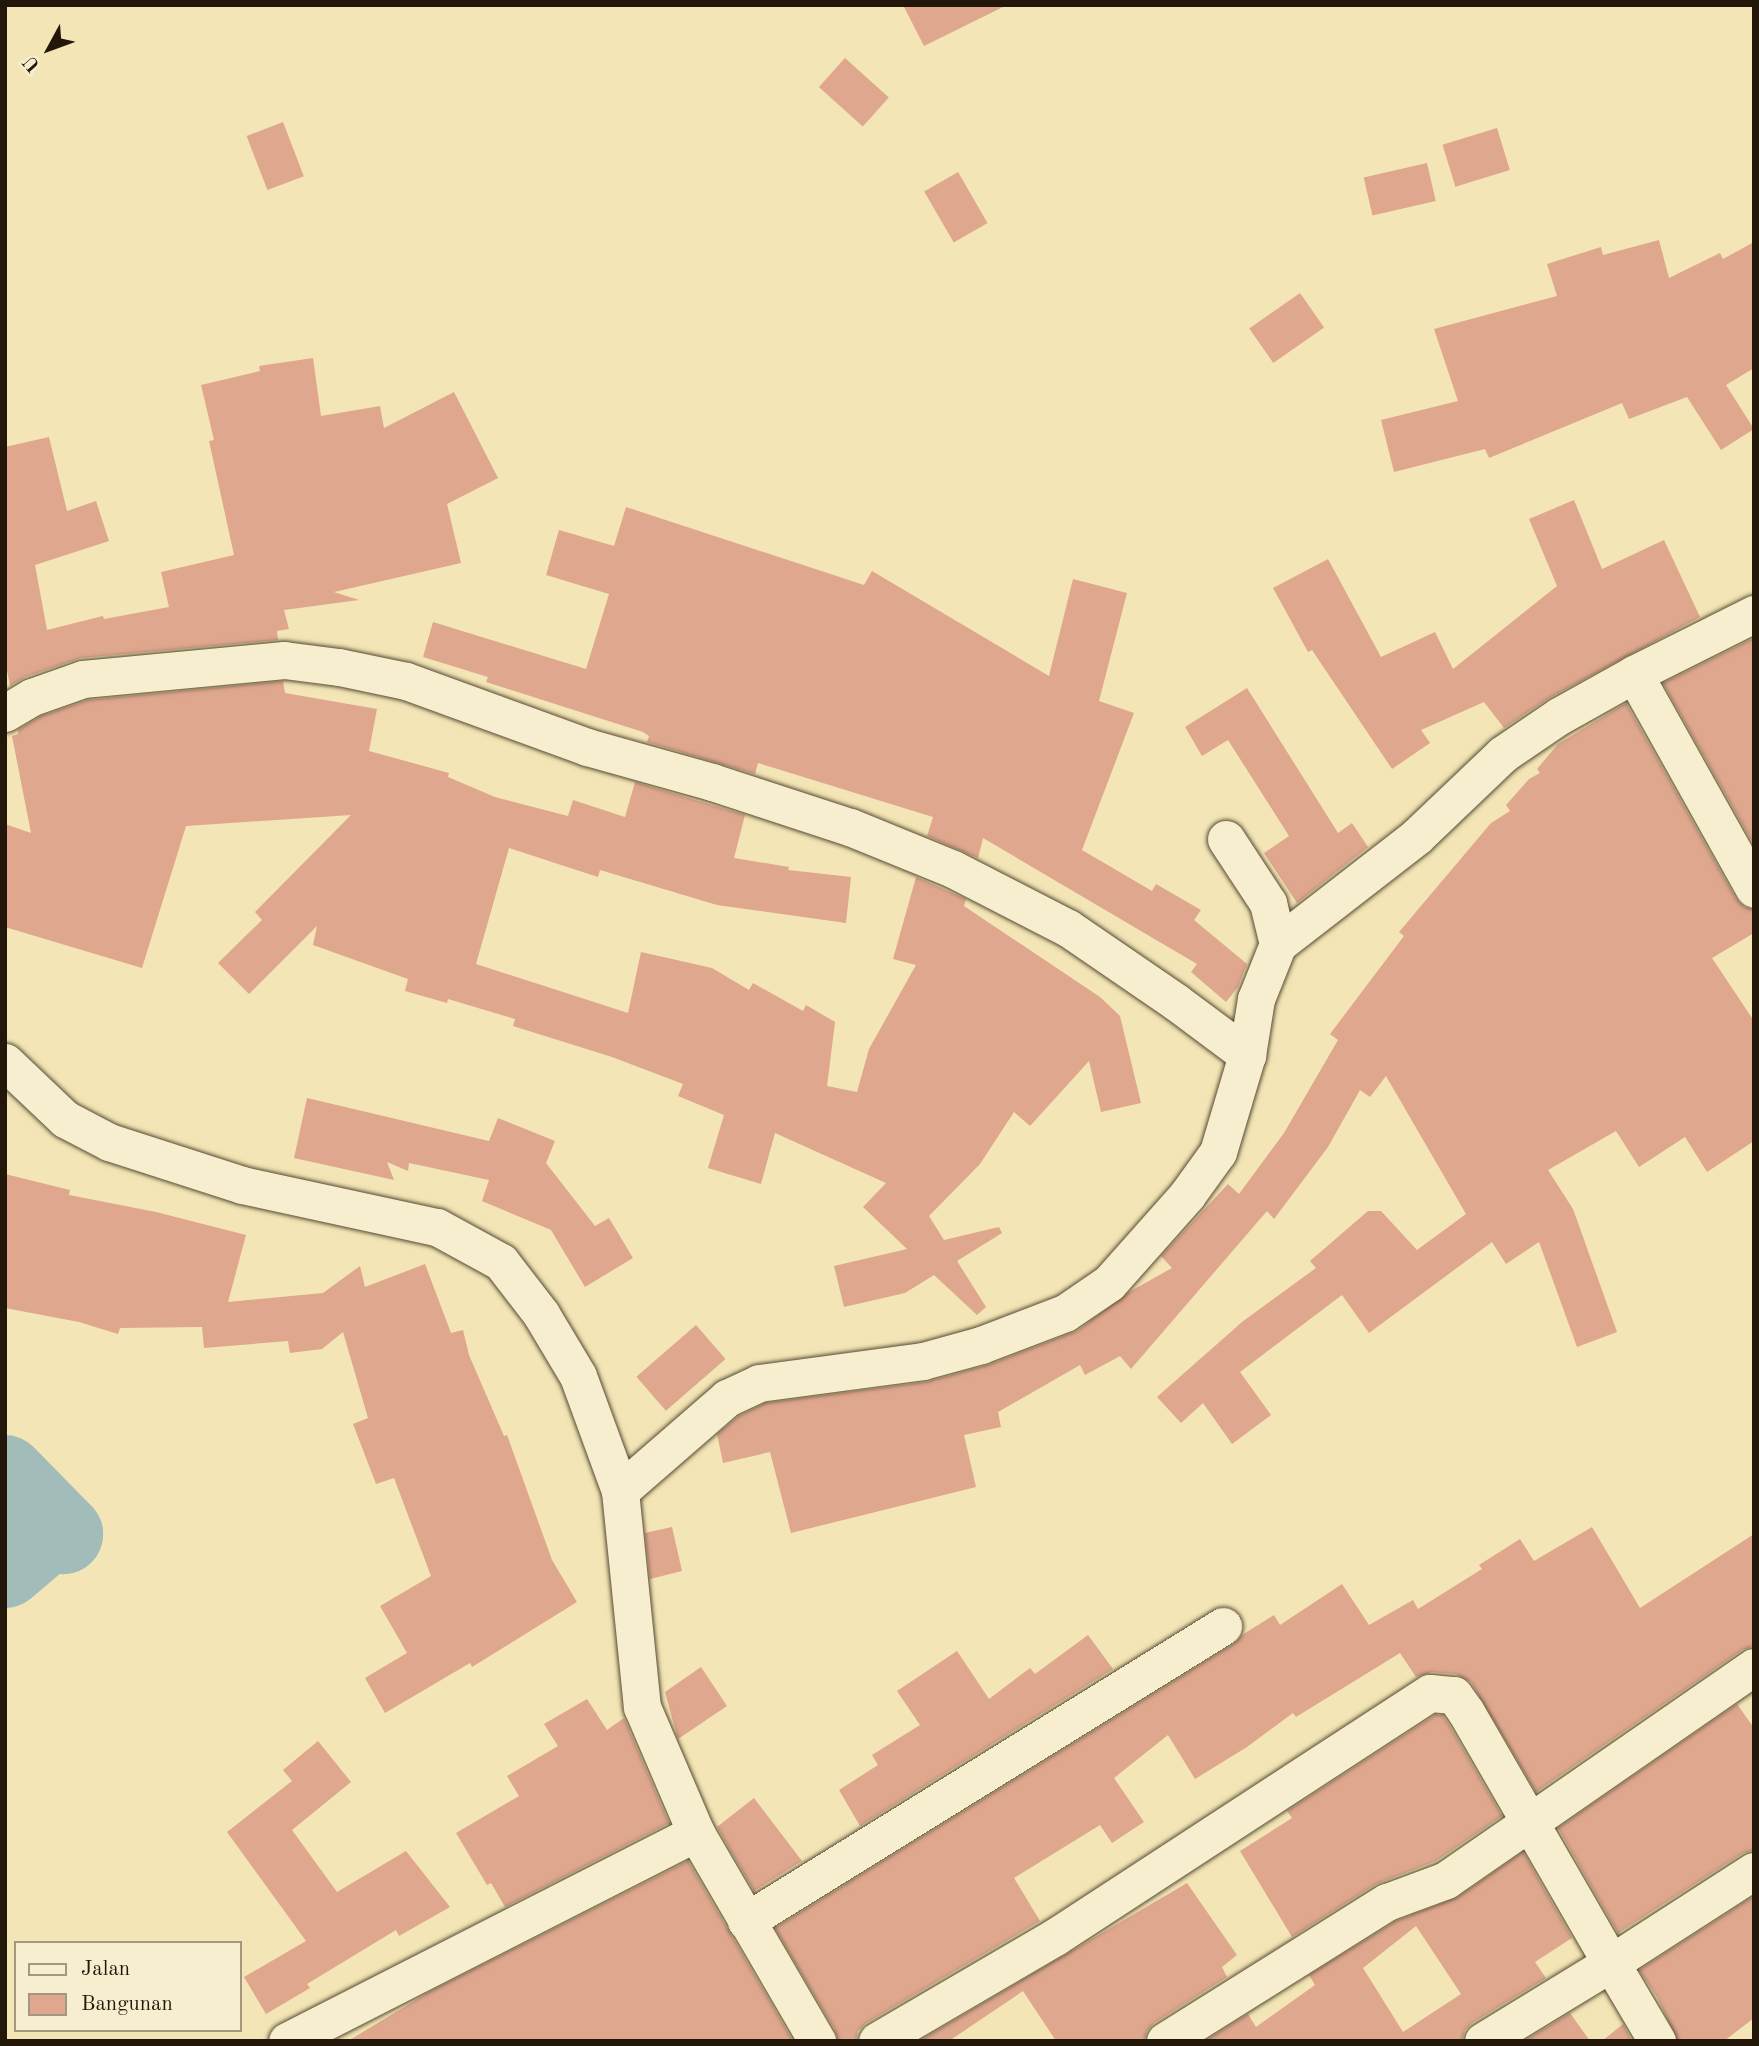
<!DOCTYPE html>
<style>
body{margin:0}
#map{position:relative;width:1759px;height:2046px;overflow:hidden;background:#f3e5b5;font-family:"Old Standard TT",serif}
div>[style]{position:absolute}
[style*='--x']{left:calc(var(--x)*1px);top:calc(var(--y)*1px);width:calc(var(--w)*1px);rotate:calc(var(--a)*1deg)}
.river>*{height:80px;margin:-40px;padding:0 40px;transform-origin:40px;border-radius:40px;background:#a1bcb9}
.building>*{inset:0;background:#dfa78d;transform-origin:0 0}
.roads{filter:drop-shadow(0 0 2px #564a33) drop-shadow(0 0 2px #564a33)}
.street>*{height:37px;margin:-18.5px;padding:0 18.5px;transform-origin:18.5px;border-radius:18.5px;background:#f7eecf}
span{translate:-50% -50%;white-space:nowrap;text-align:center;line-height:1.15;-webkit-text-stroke:7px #f7eecf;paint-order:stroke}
.frame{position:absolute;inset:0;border:7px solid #221708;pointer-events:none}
.legend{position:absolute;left:14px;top:1941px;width:228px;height:91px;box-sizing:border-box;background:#f7eecf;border:2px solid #a2987f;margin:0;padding:9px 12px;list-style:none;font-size:21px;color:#221708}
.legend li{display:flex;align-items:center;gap:14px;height:35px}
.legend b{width:35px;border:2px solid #a2987f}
.north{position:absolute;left:14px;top:14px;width:70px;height:70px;-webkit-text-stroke:5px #f7eecf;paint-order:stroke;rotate:229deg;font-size:19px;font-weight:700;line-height:28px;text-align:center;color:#221708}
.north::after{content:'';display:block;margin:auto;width:24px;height:32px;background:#221708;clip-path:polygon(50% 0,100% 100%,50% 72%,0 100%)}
</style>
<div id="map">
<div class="river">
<div style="--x:5;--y:1475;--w:83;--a:45.5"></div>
<div style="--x:63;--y:1534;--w:17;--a:-177"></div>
<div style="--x:46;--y:1533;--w:54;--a:139.5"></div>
</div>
<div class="building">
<div style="clip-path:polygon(903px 5px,1007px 5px,924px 46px)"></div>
<div style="left:845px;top:58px;width:59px;height:39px;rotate:42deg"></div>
<div style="left:283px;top:122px;width:58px;height:39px;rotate:69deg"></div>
<div style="left:1497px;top:128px;width:44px;height:57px;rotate:73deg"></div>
<div style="left:1427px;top:163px;width:39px;height:65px;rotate:77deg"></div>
<div style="left:958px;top:172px;width:59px;height:39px;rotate:60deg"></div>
<div style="clip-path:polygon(1659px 240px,1669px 278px,1720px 253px,1723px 259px,1754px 242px,1754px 368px,1726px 385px,1754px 429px,1721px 450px,1687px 397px,1629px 419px,1622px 403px,1489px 458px,1485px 449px,1394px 472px,1381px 420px,1458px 401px,1434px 329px,1557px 296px,1547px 264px,1601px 247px,1603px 255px)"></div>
<div style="left:1300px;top:293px;width:42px;height:62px;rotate:55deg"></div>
<div style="clip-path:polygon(313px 358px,321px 416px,380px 406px,384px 428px,454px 392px,498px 478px,447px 504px,461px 563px,334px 592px,359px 600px,284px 610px,289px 629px,277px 631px,278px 640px,81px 658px,25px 677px,10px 686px,5px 660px,5px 447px,49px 437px,67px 511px,96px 501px,109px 541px,35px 565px,47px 630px,103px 616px,104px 619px,169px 607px,161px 572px,234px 555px,209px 441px,214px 440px,201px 385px,260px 371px,259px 366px)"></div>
<div style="clip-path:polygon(1574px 500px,1602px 569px,1664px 540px,1700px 617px,1549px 698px,1504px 728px,1484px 702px,1421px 730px,1430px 743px,1392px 769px,1312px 650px,1308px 652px,1273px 588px,1328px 559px,1381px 657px,1435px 632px,1453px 669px,1557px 586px,1529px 519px)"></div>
<div style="clip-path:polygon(626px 507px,864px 585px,872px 571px,1049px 676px,1073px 579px,1127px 593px,1099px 701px,1134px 713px,1082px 850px,1152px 891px,1156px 884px,1201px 910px,1194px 920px,1247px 964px,1238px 987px,1226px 1002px,1191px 972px,1197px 964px,983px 838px,978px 858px,927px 836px,933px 817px,758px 763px,755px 774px,647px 742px,649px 736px,643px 732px,486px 682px,488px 677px,423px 657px,433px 622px,586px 669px,609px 594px,546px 575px,559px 530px,614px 546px)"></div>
<div style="clip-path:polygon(1754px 638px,1754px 845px,1663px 683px)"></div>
<div style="clip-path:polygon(283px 681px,285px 693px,377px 709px,369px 751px,449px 773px,448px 777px,495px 797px,568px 816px,573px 800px,625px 817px,635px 782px,745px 815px,734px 858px,789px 867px,788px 870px,851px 877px,846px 923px,717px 905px,600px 870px,598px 877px,509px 848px,476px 964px,628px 1013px,641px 952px,712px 968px,749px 990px,753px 983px,803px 1011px,806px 1005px,835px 1022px,827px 1086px,857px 1092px,869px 1049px,916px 965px,893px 959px,916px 877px,966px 899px,964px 906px,1100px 997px,1120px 1016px,1141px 1103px,1101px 1112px,1089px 1061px,1030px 1126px,1014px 1112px,980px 1164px,929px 1216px,944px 1240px,999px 1227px,1002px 1233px,957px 1261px,986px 1307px,977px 1315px,934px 1275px,905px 1293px,844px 1307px,834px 1266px,907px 1249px,863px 1207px,886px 1183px,775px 1133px,761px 1184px,708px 1168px,724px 1115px,678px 1096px,683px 1084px,612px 1057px,513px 1026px,515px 1019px,448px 999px,447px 1003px,405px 991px,408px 979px,313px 945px,317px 926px,249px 994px,218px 963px,262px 920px,255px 912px,351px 815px,186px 826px,142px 968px,5px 927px,5px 824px,31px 833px,12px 736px,18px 734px,18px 730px,41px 716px,88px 700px)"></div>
<div style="clip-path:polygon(1247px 688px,1338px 833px,1352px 823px,1368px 847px,1297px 903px,1264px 853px,1289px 836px,1228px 740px,1202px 756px,1185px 727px)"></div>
<div style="clip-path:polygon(1626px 703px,1736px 899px,1744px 907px,1754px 910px,1754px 933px,1712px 958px,1754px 1021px,1754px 1141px,1707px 1172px,1685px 1137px,1639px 1167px,1616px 1131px,1548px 1170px,1573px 1209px,1617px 1332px,1577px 1347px,1539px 1242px,1506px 1264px,1492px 1242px,1369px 1333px,1342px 1295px,1240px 1372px,1271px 1415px,1232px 1444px,1203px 1403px,1181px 1423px,1157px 1397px,1242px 1322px,1316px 1268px,1310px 1261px,1368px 1211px,1381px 1211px,1417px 1250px,1466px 1214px,1386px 1076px,1370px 1097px,1360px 1090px,1328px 1147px,1274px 1219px,1267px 1211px,1131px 1369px,1120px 1356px,1085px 1375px,1080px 1365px,998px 1412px,1001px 1427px,964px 1435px,976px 1487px,791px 1533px,770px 1452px,723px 1463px,717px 1434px,739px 1416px,765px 1403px,926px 1382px,988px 1365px,1077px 1331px,1129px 1292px,1172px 1268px,1161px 1256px,1228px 1184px,1239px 1194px,1284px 1133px,1338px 1040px,1330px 1034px,1404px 936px,1399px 932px,1491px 823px,1510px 811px,1506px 805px,1529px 779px,1540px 773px,1537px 769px,1558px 744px,1530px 761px)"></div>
<div style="clip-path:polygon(307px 1098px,489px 1141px,498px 1118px,555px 1141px,546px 1163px,595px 1226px,609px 1218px,633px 1258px,585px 1287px,551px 1230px,482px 1201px,489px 1180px,409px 1163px,408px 1171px,387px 1162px,394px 1180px,294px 1158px)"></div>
<div style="clip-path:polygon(5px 1174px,70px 1190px,69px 1195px,156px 1212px,246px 1235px,228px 1302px,323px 1293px,360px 1266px,365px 1287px,425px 1264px,451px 1333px,463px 1330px,469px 1355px,504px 1436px,507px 1435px,552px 1560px,577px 1602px,472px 1667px,470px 1663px,385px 1713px,365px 1678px,407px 1653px,380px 1606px,431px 1576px,394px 1478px,376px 1484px,353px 1424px,368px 1418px,343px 1332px,322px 1349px,290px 1353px,288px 1341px,204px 1348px,202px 1327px,120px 1328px,118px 1334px,79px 1322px,5px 1308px)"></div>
<div style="left:696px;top:1325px;width:45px;height:79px;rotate:49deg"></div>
<div style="clip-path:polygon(672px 1527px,682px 1571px,650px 1579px,645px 1533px)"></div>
<div style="clip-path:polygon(1592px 1527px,1640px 1608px,1754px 1534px,1754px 1646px,1742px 1650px,1536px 1792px,1471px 1682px,1456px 1674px,1432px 1672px,1416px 1677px,1400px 1653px,1296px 1717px,1293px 1713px,1247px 1747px,1195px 1779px,1168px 1735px,1114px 1778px,1144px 1822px,1112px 1843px,1100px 1825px,1014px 1878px,1040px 1921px,866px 2023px,858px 2031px,856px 2041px,838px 2041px,835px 2030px,775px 1928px,1234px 1644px,1242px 1635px,1274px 1615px,1280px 1625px,1342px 1584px,1369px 1625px,1413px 1600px,1418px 1609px,1482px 1569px,1479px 1565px,1520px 1539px,1534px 1561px)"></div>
<div style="clip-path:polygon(1088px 1635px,1113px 1669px,860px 1826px,839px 1790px,878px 1765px,872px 1755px,920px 1725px,897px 1691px,957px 1651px,989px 1699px,1030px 1668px,1035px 1674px)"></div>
<div style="clip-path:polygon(701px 1667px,727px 1706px,678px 1739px,665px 1692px)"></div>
<div style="clip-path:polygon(587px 1699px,607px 1730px,624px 1718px,669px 1823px,505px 1907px,491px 1883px,487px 1885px,456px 1833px,519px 1796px,507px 1776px,558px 1746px,544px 1724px)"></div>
<div style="clip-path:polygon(1737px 1704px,1754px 1728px,1754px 1850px,1743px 1853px,1618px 1933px,1558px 1828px)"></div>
<div style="clip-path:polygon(1435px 1715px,1442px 1715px,1448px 1723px,1502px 1816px,1436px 1861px,1376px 1884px,1292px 1937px,1240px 1851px,1292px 1818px,1287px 1811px)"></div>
<div style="clip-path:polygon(318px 1741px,351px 1782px,292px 1830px,337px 1892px,406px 1851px,450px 1907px,399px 1936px,396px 1930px,307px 1984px,310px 1988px,266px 2014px,244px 1977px,306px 1941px,227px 1832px,292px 1781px,283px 1770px)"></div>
<div style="clip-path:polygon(754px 1798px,802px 1861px,754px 1891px,717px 1827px)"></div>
<div style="clip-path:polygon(evenodd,1523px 1852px,1572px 1938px,1535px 1962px,1546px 1978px,1472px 2023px,1465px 2030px,1462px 2041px,1205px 2041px,1248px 2014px,1256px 2027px,1315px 1985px,1309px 1975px,1396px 1921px,1458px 1897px,1523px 1852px,1416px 1926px,1461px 1994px,1403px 2032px,1363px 1968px,1416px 1926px)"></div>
<div style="clip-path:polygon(688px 1861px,793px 2041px,348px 2041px,429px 1992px)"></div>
<div style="clip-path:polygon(1187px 1883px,1237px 1955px,1222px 1967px,1227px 1977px,1154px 2023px,1147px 2031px,1144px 2041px,1056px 2041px,1023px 1991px,949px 2041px,919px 2041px)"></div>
<div style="clip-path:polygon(1754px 1896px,1754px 2018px,1724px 2041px,1678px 2041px,1657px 1997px,1639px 1970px)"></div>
<div style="clip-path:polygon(1570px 2013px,1590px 2041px,1524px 2041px)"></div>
<div style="clip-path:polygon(1623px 2024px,1632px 2041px,1602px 2041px)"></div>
</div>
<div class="roads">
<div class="street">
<div style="--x:1634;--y:674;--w:246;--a:60.8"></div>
<div style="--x:5;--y:713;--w:31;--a:-31"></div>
<div style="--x:32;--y:697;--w:54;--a:-19.4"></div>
<div style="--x:83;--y:679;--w:202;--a:-5.4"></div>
<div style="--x:284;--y:660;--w:55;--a:7.3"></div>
<div style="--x:339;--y:667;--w:68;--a:11.8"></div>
<div style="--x:406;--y:681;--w:193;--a:20"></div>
<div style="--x:587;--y:747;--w:130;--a:15.6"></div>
<div style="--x:712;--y:782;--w:145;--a:18.1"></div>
<div style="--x:850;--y:827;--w:111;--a:22.2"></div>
<div style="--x:953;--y:869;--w:129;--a:27.2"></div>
<div style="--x:1068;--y:928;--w:131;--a:34.4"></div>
<div style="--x:1176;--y:1002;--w:89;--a:36.7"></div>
<div style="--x:1226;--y:839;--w:77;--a:56.7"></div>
<div style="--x:1268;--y:903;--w:42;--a:76.3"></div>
<div style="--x:5;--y:1062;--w:83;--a:43.5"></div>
<div style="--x:65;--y:1119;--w:50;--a:27.6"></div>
<div style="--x:109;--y:1142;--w:140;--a:17.9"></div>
<div style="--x:242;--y:1185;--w:199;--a:12.2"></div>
<div style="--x:437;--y:1227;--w:73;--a:28.7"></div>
<div style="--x:501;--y:1262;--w:66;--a:52.4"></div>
<div style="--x:541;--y:1314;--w:72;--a:59.2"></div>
<div style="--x:578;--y:1376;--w:122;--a:69.9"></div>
<div style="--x:620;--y:1491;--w:217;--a:84.2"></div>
<div style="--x:642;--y:1707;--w:137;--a:66.8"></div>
<div style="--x:696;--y:1833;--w:241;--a:59.8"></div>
<div style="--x:620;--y:1491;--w:142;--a:-41"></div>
<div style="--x:727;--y:1398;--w:35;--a:-25"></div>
<div style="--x:759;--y:1383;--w:165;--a:-7.6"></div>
<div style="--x:923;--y:1361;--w:60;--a:-15.4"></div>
<div style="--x:981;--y:1345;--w:90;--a:-20.9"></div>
<div style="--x:1065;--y:1313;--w:53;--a:-34.3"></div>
<div style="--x:1109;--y:1283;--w:118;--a:-48.4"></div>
<div style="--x:1187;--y:1195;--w:53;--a:-54.2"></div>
<div style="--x:1218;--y:1152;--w:101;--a:-73.4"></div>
<div style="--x:1247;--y:1055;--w:57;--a:-80.9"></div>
<div style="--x:1256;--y:999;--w:59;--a:-68.2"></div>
<div style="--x:1278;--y:944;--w:176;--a:-37.8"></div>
<div style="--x:1417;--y:836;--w:119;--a:-43.6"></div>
<div style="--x:1503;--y:754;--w:68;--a:-34.2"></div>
<div style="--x:1559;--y:716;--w:86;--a:-29.2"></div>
<div style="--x:1634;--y:674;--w:134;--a:-26.6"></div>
<div style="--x:746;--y:1921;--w:561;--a:-31.73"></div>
<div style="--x:287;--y:2041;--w:459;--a:-27"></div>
<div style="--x:877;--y:2041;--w:206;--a:-30.3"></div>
<div style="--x:1055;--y:1937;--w:447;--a:-33.1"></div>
<div style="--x:1430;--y:1693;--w:24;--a:5"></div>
<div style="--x:1454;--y:1695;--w:21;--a:55"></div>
<div style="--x:1466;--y:1712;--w:290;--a:60"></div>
<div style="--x:1611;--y:1963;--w:170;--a:-32.8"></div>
<div style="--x:1165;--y:2041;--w:262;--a:-32.1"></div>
<div style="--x:1387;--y:1902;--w:63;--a:-20.4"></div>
<div style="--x:1446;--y:1880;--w:374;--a:-34.7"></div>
<div style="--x:1483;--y:2041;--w:150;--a:-31.4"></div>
<div style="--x:1611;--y:1963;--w:91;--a:59.5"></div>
</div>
</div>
<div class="frame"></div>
<ul class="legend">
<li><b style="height:9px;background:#f7eecf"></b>Jalan</li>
<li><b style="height:19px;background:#dfa78d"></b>Bangunan</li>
</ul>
<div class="north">U</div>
</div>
